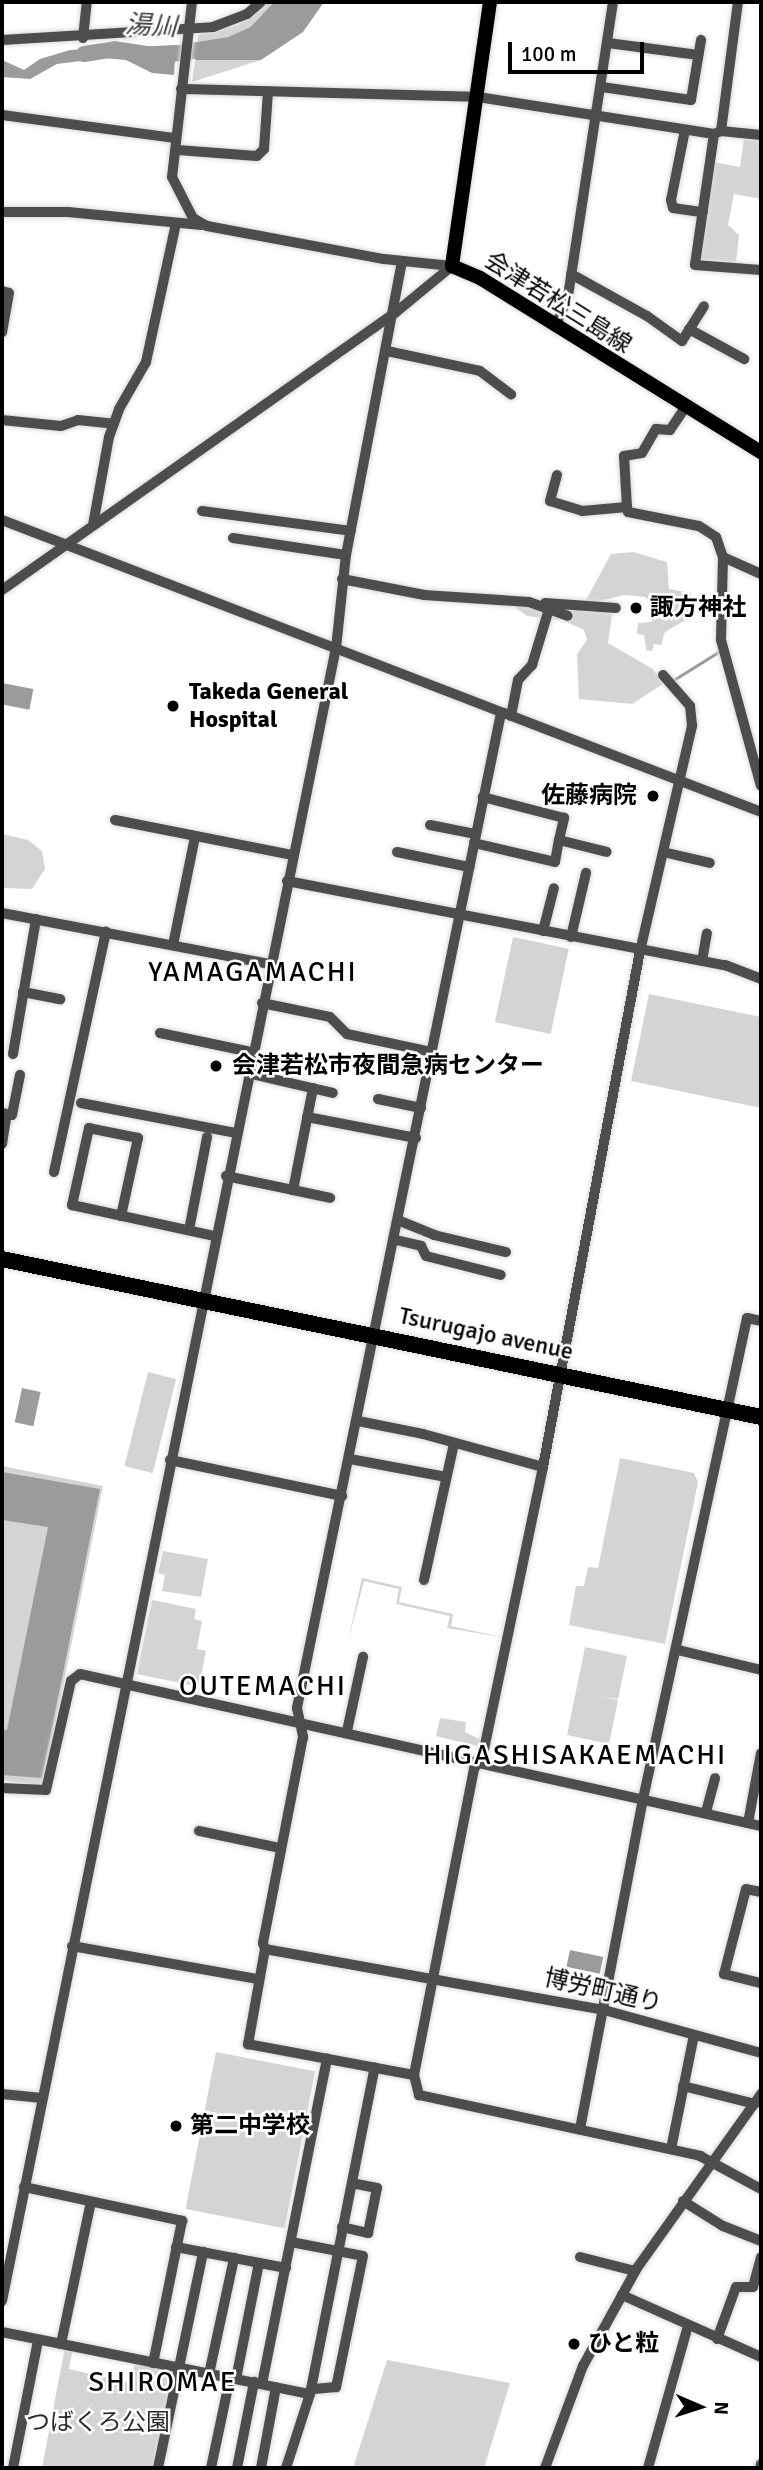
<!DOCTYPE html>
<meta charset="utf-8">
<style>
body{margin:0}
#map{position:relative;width:763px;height:2470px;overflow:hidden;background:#fff;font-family:Signika,"Noto Sans JP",sans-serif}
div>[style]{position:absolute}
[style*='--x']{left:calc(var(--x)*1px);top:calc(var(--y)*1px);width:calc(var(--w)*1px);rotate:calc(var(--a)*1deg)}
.green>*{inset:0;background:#d4d4d4;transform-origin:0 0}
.water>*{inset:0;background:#9b9b9b;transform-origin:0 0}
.stream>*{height:2.5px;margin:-1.25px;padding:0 1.25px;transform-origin:1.25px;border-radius:1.25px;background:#9b9b9b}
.river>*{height:16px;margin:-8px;padding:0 8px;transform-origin:8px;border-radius:8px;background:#9b9b9b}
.roads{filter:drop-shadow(0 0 2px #dbdbdb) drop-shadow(0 0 2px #dbdbdb)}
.minor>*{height:10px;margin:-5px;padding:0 5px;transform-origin:5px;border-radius:5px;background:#4d4d4d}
.major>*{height:14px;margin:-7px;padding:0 7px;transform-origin:7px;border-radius:7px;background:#000}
.highway>*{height:16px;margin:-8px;padding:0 8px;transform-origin:8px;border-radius:8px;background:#000}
.dots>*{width:19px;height:19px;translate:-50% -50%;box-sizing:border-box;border:4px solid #fff;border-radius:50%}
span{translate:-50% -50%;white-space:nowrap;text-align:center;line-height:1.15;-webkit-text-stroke:5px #fff;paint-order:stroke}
.street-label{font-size:24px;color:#000}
.poi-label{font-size:24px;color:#000;font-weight:700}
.left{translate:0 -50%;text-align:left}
.right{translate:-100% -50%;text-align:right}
.park-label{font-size:24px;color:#2b2b2b}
.water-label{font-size:26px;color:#3c3c3c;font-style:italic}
.quarter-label{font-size:28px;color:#000;letter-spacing:2px}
.frame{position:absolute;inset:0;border:4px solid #000;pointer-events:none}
.north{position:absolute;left:665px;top:2372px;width:70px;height:70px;-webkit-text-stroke:5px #fff;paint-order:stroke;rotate:93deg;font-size:19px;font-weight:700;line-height:28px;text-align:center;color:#000}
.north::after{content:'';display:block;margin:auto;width:24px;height:32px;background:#000;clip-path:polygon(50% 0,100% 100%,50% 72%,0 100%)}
.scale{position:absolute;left:508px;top:42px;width:136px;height:32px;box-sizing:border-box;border:4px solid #000;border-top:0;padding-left:9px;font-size:21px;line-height:24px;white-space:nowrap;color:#000;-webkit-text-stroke:5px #fff;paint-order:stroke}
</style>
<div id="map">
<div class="green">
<div style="clip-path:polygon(268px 2px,292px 2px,260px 34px,243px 43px,196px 49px,198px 35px,238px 25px)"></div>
<div style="clip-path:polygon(249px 57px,261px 60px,192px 82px,195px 60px)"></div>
<div style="clip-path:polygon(744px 139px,761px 141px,761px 199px,734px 194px,728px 225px,739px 235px,736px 262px,699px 259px,714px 162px,740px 167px)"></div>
<div style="clip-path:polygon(633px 552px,667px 562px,669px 589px,691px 593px,689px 618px,665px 632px,661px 645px,654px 644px,652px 651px,646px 650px,644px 635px,637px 634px,638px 623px,652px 622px,654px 614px,653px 603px,645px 597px,625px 595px,595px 602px,542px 600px,586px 600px,611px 554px)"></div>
<div style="clip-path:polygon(518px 605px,605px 612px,612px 615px,608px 643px,653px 669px,663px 684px,632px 704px,579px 699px,577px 654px,587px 640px,584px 630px,562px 620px,527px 616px,516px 608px)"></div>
<div style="clip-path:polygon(2px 834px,28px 840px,42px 851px,45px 869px,32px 889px,2px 888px)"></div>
<div style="left:513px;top:937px;width:57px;height:87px;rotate:12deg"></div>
<div style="clip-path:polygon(649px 994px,761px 1017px,761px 1108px,631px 1081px)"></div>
<div style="left:148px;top:1372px;width:29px;height:97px;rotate:14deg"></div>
<div style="clip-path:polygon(620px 1458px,694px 1473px,698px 1482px,665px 1644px,569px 1625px,576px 1586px,584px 1586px,588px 1567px,598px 1568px)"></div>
<div style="clip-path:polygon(2px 1466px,103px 1486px,43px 1786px,2px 1780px)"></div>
<div style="clip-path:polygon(163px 1551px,208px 1559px,201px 1597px,162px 1591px,165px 1575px,158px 1573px)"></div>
<div style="clip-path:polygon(362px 1578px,402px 1587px,399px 1602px,453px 1614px,451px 1626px,506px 1638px,447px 1628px,450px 1616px,396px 1604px,399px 1589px,364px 1581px,348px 1641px)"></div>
<div style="clip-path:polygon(152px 1600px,196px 1609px,194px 1619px,202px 1621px,197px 1649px,206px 1651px,199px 1687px,137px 1674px)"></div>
<div style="clip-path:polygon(585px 1647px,627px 1656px,618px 1699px,602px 1697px,618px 1700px,609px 1744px,567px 1735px)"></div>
<div style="clip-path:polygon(440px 1718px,466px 1722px,465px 1732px,483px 1741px,482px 1747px,436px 1736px)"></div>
<div style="left:216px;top:2052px;width:101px;height:160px;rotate:11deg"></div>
<div style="clip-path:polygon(65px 2347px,73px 2348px,69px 2369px,121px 2381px,129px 2382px,136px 2361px,174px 2370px,158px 2468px,42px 2468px)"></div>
<div style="clip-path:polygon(387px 2360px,510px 2383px,484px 2468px,353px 2468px)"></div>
</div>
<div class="water">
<div style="clip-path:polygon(292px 2px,324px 2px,303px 32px,261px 60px,195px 60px,196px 49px,243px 43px,260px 34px)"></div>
<div style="clip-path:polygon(176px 45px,174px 75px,152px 73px,126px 60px,104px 58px,57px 64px,30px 79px,2px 77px,2px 60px,24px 70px,40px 59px,70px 50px)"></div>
<div style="left:2px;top:683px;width:32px;height:21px;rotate:11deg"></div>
<div style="left:22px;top:1388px;width:19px;height:35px;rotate:12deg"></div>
<div style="clip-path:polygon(2px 1472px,100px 1489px,42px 1778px,2px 1775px,2px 1729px,7px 1730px,48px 1527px,2px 1520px)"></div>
<div style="left:570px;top:1950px;width:34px;height:17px;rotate:12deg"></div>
</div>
<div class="stream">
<div style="--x:672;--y:681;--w:57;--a:-32"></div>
</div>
<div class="river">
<div style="--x:84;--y:54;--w:30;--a:-9"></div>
<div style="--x:114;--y:49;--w:47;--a:8.7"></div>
<div style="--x:160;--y:56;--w:71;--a:-8.9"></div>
<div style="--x:230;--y:45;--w:27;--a:-24"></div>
<div style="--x:255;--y:34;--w:44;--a:-46.8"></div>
</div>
<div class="roads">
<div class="minor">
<div style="--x:192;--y:2;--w:176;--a:96.5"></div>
<div style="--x:172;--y:177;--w:46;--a:62.9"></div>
<div style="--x:193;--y:218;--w:16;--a:30"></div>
<div style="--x:207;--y:226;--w:180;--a:10.6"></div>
<div style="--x:384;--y:259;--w:68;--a:5.9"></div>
<div style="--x:83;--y:38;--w:36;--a:-84"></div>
<div style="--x:2;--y:40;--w:211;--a:-3.5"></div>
<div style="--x:213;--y:27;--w:36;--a:-21"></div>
<div style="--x:247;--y:14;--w:18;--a:-41"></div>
<div style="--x:608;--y:43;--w:91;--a:7.6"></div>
<div style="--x:602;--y:87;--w:90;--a:8.3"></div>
<div style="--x:691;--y:100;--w:61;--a:-80.5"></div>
<div style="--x:181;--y:89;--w:297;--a:1.5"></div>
<div style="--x:478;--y:97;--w:239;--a:8.9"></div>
<div style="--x:714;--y:134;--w:8;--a:-23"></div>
<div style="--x:721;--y:131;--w:40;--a:5.7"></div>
<div style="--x:2;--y:115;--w:175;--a:7.6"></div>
<div style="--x:685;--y:130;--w:71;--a:101.3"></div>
<div style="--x:671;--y:200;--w:8;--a:76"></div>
<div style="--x:673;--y:208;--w:30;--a:8"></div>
<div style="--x:721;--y:131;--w:130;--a:-82.5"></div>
<div style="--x:714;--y:134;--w:132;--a:98.3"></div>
<div style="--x:695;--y:265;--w:66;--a:4.3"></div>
<div style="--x:178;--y:150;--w:79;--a:4.3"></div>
<div style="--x:257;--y:156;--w:10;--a:-45"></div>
<div style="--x:264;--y:149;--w:57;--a:-86"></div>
<div style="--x:2;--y:212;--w:66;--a:0"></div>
<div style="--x:68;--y:212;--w:134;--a:5.6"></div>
<div style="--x:571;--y:274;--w:87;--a:28.9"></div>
<div style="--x:647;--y:316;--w:43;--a:35.5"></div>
<div style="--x:682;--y:341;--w:41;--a:-57.8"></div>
<div style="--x:2;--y:291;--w:7;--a:16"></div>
<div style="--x:9;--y:293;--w:40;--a:100"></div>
<div style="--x:555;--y:327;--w:34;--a:-67"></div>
<div style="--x:568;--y:296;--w:297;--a:-81.3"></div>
<div style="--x:689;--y:329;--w:63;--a:28.6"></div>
<div style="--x:387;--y:351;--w:95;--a:12.1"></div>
<div style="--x:480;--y:371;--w:39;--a:37"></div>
<div style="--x:2;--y:420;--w:59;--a:5.8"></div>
<div style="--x:61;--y:426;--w:18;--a:-19"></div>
<div style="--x:78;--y:420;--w:36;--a:6"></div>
<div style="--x:557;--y:475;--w:27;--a:105"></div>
<div style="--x:550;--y:501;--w:34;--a:17"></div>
<div style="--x:582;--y:511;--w:45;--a:-5.1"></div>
<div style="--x:627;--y:507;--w:5;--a:79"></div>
<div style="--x:628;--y:512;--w:72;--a:11.2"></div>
<div style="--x:699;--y:526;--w:20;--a:33"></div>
<div style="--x:716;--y:537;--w:21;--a:71"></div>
<div style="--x:723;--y:557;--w:42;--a:24.1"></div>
<div style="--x:627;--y:507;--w:51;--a:-93.4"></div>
<div style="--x:624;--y:456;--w:18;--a:-9"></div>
<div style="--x:642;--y:453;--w:28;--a:-60"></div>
<div style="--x:656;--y:429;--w:14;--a:4"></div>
<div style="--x:670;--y:430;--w:27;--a:-56"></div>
<div style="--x:202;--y:511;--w:150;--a:7.6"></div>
<div style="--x:2;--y:520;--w:813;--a:21.04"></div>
<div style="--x:93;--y:525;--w:89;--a:-79.7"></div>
<div style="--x:109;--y:437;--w:30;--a:-70"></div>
<div style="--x:119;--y:409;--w:54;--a:-60.1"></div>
<div style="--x:146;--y:362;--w:142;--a:-77.8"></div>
<div style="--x:233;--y:538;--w:114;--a:8.6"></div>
<div style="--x:723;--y:557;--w:83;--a:91.4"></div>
<div style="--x:721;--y:640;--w:151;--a:74.7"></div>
<div style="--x:342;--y:579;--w:84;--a:11"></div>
<div style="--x:424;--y:595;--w:105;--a:3.8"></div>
<div style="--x:529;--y:602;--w:41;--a:19.7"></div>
<div style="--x:2;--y:590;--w:481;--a:-35.2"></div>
<div style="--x:395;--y:313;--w:74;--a:-39.5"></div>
<div style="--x:545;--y:603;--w:71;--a:4"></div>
<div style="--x:663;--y:675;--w:41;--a:48.9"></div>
<div style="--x:690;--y:706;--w:20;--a:84"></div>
<div style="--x:692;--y:726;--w:231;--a:103"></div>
<div style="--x:640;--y:951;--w:525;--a:100.65"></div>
<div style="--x:543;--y:1467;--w:293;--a:101.8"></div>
<div style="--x:483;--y:1754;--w:17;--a:121"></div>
<div style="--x:474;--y:1769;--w:312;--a:101.1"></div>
<div style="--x:414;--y:2075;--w:21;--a:76"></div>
<div style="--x:419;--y:2095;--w:288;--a:12.2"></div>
<div style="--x:700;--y:2156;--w:69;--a:28.4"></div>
<div style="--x:501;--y:713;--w:1016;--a:101.59"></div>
<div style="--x:297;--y:1708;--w:30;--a:78"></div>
<div style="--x:303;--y:1737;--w:210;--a:101"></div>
<div style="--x:263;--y:1943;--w:6;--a:72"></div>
<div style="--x:265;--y:1949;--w:344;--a:10.2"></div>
<div style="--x:604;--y:2010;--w:163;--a:15.3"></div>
<div style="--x:511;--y:716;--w:37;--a:-79"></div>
<div style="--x:518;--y:680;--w:21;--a:-47"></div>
<div style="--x:532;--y:665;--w:59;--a:-73.1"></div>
<div style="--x:115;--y:820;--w:180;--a:11.2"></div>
<div style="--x:430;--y:825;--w:47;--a:11.1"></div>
<div style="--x:559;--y:840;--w:49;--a:14"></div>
<div style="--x:474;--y:843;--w:83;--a:13.2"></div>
<div style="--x:555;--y:862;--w:22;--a:-80"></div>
<div style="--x:559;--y:840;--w:23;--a:-77"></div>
<div style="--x:564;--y:818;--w:84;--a:-165.5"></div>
<div style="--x:397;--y:852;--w:74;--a:11.8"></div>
<div style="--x:663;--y:852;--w:48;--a:13.2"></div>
<div style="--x:287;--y:881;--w:446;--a:10.9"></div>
<div style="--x:725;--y:965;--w:39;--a:21"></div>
<div style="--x:2;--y:913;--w:273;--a:10.8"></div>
<div style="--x:543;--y:931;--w:44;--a:-75.7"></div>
<div style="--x:571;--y:937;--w:66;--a:-76.8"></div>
<div style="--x:173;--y:945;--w:110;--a:-78.5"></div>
<div style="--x:702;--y:961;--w:28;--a:-80"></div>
<div style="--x:23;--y:992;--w:38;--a:11"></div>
<div style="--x:262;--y:1003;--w:69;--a:11.6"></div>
<div style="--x:330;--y:1017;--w:24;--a:45"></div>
<div style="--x:347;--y:1034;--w:87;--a:12"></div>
<div style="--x:160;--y:1033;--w:93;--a:11.8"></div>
<div style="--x:13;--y:1054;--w:137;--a:-80.3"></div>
<div style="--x:247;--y:1073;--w:88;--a:13.1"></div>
<div style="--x:378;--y:1099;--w:44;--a:11.8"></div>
<div style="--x:81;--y:1103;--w:157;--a:11"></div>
<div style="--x:2;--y:1113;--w:10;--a:11"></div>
<div style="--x:12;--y:1115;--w:41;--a:-78.7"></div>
<div style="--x:307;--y:1117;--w:111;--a:10.9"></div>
<div style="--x:2;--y:1144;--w:30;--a:-81"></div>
<div style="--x:54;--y:1172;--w:246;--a:-77.8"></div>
<div style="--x:226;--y:1176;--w:68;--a:11.8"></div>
<div style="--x:293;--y:1190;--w:104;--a:-78.9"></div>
<div style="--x:293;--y:1190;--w:38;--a:12"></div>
<div style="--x:121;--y:1216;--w:80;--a:-77.7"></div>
<div style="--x:138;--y:1138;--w:50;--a:-168.5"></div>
<div style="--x:89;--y:1128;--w:79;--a:102.4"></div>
<div style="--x:72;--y:1205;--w:145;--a:12.3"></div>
<div style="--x:400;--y:1221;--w:37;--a:22"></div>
<div style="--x:434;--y:1235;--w:74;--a:13.3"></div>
<div style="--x:189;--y:1230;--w:95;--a:-79"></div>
<div style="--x:396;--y:1240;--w:26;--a:13"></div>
<div style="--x:421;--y:1246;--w:11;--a:63"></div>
<div style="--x:426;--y:1256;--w:77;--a:14.2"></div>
<div style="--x:358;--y:1421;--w:66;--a:11.3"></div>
<div style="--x:423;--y:1434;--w:124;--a:15.4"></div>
<div style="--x:350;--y:1459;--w:98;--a:10.6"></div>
<div style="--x:170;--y:1460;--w:176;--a:11.8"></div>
<div style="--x:424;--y:1580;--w:140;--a:-77.6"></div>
<div style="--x:678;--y:1650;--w:85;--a:13.5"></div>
<div style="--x:347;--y:1731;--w:76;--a:-77.8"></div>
<div style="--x:2;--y:1788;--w:44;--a:2.6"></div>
<div style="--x:46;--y:1790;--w:112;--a:-77.1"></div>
<div style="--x:71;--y:1681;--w:11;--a:-38"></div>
<div style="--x:80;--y:1674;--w:698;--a:12.58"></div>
<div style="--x:706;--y:1812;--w:35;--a:-75"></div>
<div style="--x:748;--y:1823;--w:71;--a:-79.5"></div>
<div style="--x:199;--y:1831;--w:83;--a:11.9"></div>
<div style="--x:761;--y:1892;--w:15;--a:-169"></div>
<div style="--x:746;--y:1889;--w:88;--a:104.5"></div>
<div style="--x:724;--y:1974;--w:38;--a:14"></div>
<div style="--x:72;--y:1946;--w:189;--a:10.1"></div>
<div style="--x:265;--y:1949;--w:97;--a:100.1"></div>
<div style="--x:248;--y:2044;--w:169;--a:10.6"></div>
<div style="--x:683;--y:2086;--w:74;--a:14"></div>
<div style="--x:2;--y:2094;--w:40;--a:5.7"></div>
<div style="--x:580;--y:2129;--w:336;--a:-79.2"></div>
<div style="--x:643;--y:1799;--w:492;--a:-77.8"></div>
<div style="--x:747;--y:1318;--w:14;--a:12"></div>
<div style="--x:671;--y:2149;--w:116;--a:-78.6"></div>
<div style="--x:24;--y:2187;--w:162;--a:12.1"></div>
<div style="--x:182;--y:2221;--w:145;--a:101.5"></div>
<div style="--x:683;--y:2201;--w:47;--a:32"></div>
<div style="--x:723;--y:2226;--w:41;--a:21.5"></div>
<div style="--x:342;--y:2227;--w:27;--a:13"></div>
<div style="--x:368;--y:2233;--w:46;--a:-78.7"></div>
<div style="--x:377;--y:2188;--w:25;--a:-169"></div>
<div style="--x:291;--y:2242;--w:73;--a:11"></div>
<div style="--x:363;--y:2256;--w:134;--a:101.6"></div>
<div style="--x:336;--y:2387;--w:25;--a:175"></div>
<div style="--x:176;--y:2247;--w:112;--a:10.8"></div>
<div style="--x:580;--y:2257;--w:57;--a:14.3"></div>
<div style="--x:622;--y:2295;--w:152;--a:24"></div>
<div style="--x:2;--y:2301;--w:1686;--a:-78.58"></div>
<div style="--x:336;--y:648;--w:94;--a:-83.9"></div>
<div style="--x:346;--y:555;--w:299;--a:-79.2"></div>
<div style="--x:2;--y:2332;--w:314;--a:11.4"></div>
<div style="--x:717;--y:2339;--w:55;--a:-69.9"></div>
<div style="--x:736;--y:2287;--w:17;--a:0"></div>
<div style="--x:753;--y:2287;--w:31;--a:-75"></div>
<div style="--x:61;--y:2344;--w:145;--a:-78.1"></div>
<div style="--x:209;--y:2374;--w:119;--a:-77.8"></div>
<div style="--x:236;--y:2379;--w:118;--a:-78.8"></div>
<div style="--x:262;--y:2384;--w:332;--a:-78.7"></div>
<div style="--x:13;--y:2468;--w:130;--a:-78.9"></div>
<div style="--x:158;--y:2468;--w:221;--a:-78.2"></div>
<div style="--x:211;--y:2468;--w:92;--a:-78.1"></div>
<div style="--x:237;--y:2468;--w:88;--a:-78.8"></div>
<div style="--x:261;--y:2468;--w:82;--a:-79.5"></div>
<div style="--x:286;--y:2468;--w:78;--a:-72"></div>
<div style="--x:310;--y:2394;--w:333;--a:-78.8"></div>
<div style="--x:545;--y:2468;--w:109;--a:-69.6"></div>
<div style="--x:583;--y:2366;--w:112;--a:-61.1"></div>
<div style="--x:637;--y:2268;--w:214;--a:-54.5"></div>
<div style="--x:648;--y:2468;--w:148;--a:-74.3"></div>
<div style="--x:760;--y:2468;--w:4;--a:-76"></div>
</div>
<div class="major">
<div style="--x:490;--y:2;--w:267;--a:98.2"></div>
<div style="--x:452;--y:266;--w:30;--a:23"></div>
<div style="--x:480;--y:278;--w:331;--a:31.8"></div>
</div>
<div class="highway">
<div style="--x:2;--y:1259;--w:775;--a:11.76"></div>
</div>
</div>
<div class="dots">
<div style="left:636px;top:608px;background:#000"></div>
<div style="left:173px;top:706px;background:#000"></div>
<div style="left:653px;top:796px;background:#000"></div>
<div style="left:216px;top:1066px;background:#000"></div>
<div style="left:176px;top:2126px;background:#000"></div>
<div style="left:574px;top:2344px;background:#000"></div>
</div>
<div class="street-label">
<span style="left:558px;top:303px;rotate:32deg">会津若松三島線</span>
<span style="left:486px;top:1334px;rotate:12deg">Tsurugajo avenue</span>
<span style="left:603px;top:1991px;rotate:13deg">博労町通り</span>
</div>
<div class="poi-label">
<span class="left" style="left:650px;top:608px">諏方神社</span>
<span class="left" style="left:189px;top:706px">Takeda General<br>Hospital</span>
<span class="right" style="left:637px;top:796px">佐藤病院</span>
<span class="left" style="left:232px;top:1066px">会津若松市夜間急病センター</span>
<span class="left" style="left:190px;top:2126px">第二中学校</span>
<span class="left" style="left:588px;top:2344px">ひと粒</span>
</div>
<div class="park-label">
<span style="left:98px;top:2423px">つばくろ公園</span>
</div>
<div class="water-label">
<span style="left:151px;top:27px;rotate:3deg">湯川</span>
</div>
<div class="quarter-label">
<span style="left:253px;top:972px">YAMAGAMACHI</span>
<span style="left:263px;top:1686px">OUTEMACHI</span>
<span style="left:575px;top:1755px">HIGASHISAKAEMACHI</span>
<span style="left:163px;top:2382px">SHIROMAE</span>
</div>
<div class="frame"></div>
<div class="north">N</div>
<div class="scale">100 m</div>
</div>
